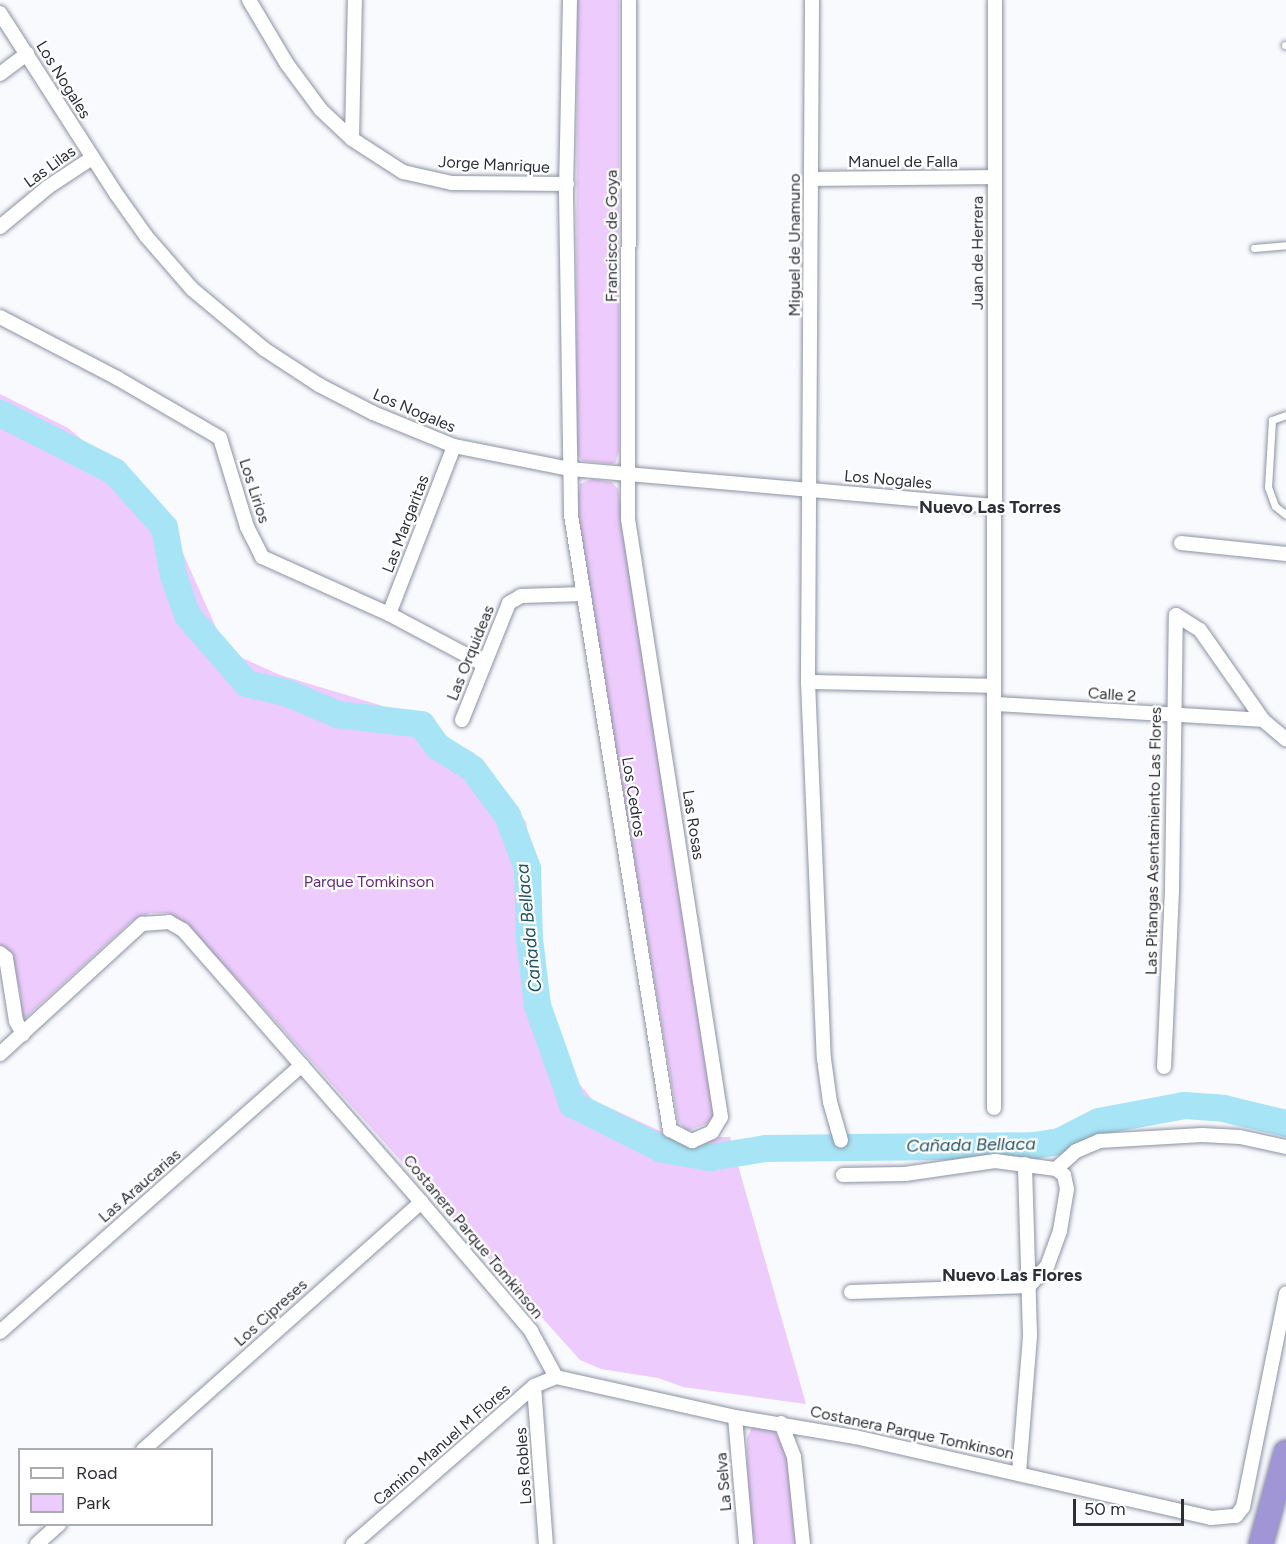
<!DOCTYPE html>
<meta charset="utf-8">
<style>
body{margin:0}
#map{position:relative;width:1286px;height:1544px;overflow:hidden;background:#f9fafe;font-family:Figtree,sans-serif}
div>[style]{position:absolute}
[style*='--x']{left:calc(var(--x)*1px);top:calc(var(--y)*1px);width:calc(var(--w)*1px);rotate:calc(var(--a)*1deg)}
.green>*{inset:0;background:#edcbfc}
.river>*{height:27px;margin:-13.5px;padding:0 13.5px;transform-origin:13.5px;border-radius:13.5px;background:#a7e4f6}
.roads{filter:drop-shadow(0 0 2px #8b93a3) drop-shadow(0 0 2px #8b93a3)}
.lane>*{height:7px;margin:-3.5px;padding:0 3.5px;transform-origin:3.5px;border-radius:3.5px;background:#fff}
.street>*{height:14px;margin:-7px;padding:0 7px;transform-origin:7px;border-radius:7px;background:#fff}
.highway>*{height:24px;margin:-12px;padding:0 12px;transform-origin:12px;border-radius:12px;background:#a096d6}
span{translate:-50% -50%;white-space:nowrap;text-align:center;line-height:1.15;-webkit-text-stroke:4.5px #fff;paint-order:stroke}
.street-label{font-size:16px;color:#2d2f36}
.park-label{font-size:16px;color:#672b7e}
.neighbourhood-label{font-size:18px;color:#2d2f36;font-weight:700}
.water-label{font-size:18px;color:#20525f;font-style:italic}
.legend{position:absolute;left:18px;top:1448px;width:195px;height:78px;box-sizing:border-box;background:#fff;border:2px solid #abacaf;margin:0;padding:8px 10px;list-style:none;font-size:18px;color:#2d2f36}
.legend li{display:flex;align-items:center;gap:12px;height:30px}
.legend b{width:30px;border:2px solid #abacaf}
.scale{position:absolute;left:1073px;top:1499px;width:111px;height:27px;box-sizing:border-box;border:3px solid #2d2f36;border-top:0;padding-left:8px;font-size:18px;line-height:21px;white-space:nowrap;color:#2d2f36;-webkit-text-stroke:4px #fff;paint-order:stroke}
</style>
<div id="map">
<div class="green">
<div style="clip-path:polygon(577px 0,619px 0,619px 451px,616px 462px,612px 464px,583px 461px,576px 454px)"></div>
<div style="clip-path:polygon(0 394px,68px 428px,162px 506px,222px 641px,238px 656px,280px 675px,396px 710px,474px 753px,526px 822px,537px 881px,544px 988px,575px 1079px,593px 1100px,673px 1137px,730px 1137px,806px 1404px,683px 1387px,658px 1378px,601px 1369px,580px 1360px,251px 994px,186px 925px,168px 913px,151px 913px,133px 920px,25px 1018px,22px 1015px,20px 990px,8px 959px,0 949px)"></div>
<div style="clip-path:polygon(592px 479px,612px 482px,618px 489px,716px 1104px,715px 1116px,708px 1123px,687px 1131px,678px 1121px,675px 1104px,575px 507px,580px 484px)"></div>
<div style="clip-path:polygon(752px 1427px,773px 1428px,791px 1464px,801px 1544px,752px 1544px,747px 1466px,747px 1438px)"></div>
</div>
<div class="river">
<div style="--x:0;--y:413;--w:128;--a:27"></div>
<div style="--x:114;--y:471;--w:75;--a:48.2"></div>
<div style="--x:164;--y:527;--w:49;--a:79.4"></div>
<div style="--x:173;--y:575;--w:42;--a:70.7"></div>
<div style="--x:187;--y:615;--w:90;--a:49.1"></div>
<div style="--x:246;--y:683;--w:43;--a:13.4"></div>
<div style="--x:288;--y:693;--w:53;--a:23.2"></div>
<div style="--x:337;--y:714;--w:85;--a:6.8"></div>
<div style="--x:421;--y:724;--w:27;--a:54"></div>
<div style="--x:437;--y:746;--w:41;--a:32.2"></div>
<div style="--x:472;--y:768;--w:59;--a:53.3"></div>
<div style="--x:507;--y:815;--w:57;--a:69.3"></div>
<div style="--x:527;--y:868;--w:70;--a:88.4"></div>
<div style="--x:529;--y:938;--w:67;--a:83.2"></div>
<div style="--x:537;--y:1005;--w:105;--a:70.5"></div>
<div style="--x:572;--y:1104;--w:101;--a:26.6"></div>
<div style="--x:662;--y:1149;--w:49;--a:9.5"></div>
<div style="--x:710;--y:1157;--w:56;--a:-9.3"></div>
<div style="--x:765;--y:1148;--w:269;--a:-0.6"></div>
<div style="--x:1034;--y:1145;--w:25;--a:-9"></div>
<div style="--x:1059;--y:1141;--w:44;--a:-27.1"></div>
<div style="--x:1098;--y:1121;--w:87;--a:-10.5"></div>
<div style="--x:1184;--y:1105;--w:39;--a:4"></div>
<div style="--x:1223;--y:1108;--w:65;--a:13.4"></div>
</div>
<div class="roads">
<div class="lane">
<div style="--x:1285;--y:45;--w:1;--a:0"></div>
<div style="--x:1254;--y:248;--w:32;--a:-5"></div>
<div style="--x:1286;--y:415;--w:15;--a:160"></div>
<div style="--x:1272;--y:420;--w:67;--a:93.4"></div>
<div style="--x:1268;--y:487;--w:20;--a:70"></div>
<div style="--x:1275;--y:506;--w:14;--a:39"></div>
</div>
<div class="street">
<div style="--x:249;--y:0;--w:74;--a:59.3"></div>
<div style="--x:287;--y:64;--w:57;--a:53.5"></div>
<div style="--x:321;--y:110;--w:42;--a:43.1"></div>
<div style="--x:352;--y:139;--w:61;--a:32.9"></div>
<div style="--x:403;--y:172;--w:50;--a:12.7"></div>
<div style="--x:452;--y:183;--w:115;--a:0.5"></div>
<div style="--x:570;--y:0;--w:192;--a:91.2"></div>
<div style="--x:566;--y:192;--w:323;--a:89.1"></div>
<div style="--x:571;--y:515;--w:623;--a:80.86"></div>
<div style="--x:670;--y:1130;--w:25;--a:27"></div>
<div style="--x:692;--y:1141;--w:22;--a:-24"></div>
<div style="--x:712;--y:1132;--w:17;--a:-59"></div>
<div style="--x:721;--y:1117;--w:605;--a:-98.84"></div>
<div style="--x:628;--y:519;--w:519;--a:-89.89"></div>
<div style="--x:812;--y:0;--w:682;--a:90.34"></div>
<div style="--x:808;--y:682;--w:377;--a:87.6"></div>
<div style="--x:824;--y:1059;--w:43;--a:82.1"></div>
<div style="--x:830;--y:1102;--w:40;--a:74"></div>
<div style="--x:0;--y:13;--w:216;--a:57.3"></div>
<div style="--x:117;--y:195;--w:50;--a:54.7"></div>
<div style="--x:146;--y:236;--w:70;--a:49"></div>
<div style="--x:192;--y:289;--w:94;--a:39.8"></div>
<div style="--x:264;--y:349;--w:66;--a:33.2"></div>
<div style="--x:319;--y:385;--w:61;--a:27.4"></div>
<div style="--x:373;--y:413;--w:87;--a:22.2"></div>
<div style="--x:454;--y:446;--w:118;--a:11.2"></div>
<div style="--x:570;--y:469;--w:427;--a:5"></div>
<div style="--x:0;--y:74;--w:34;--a:-37"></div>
<div style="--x:352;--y:139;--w:139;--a:-88.8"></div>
<div style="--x:812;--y:179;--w:182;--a:-0.6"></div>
<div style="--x:0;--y:227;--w:62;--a:-39.8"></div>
<div style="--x:48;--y:187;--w:53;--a:-33.4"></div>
<div style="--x:0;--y:317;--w:132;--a:27.5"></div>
<div style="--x:117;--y:378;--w:119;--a:30.2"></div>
<div style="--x:220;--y:438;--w:93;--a:73.1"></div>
<div style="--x:247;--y:527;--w:34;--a:63"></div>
<div style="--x:262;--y:557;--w:139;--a:24.2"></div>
<div style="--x:389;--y:614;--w:106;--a:28"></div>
<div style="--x:1181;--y:543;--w:106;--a:6"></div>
<div style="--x:389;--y:614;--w:180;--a:-68.8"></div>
<div style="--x:808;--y:682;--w:186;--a:1.2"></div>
<div style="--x:995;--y:704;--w:268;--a:3.4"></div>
<div style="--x:462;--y:720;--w:126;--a:-68.1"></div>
<div style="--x:509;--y:603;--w:14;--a:-30"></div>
<div style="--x:521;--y:596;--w:63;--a:-1.8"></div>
<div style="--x:0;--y:953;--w:8;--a:40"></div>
<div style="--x:6;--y:958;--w:64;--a:81"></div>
<div style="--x:16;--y:1021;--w:15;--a:62"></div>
<div style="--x:0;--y:1054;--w:193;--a:-42.5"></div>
<div style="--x:142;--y:924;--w:27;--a:-4"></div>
<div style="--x:169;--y:922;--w:16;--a:30"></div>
<div style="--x:183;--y:930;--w:361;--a:48.8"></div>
<div style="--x:421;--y:1202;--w:170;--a:49.5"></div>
<div style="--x:531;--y:1331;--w:52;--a:61.5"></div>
<div style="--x:556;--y:1377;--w:183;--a:12.6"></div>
<div style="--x:735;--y:1417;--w:122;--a:9.5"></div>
<div style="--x:855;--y:1437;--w:365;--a:12.8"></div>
<div style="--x:1211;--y:1518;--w:25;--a:-5"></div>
<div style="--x:1236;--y:1516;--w:11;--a:-52"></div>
<div style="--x:1243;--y:1507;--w:218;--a:-78.6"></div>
<div style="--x:1164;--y:1067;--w:176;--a:-87.4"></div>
<div style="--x:1172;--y:891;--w:276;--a:-89.2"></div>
<div style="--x:1176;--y:615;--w:28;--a:32"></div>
<div style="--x:1200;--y:630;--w:110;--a:55"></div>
<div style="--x:1263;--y:720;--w:30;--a:40"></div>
<div style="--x:994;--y:1108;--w:1108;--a:-89.95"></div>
<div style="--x:1056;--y:1169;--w:27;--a:-42"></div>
<div style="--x:1076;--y:1151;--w:25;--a:-23"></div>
<div style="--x:1099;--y:1141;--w:103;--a:-3.3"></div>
<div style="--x:1202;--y:1135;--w:38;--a:3"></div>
<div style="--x:1240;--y:1137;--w:47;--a:12.3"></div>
<div style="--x:843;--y:1175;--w:62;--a:-0.9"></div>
<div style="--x:905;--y:1174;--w:91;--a:-8.2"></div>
<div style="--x:995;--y:1161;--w:62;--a:7.5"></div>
<div style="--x:1056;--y:1169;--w:10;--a:37"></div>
<div style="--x:1064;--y:1175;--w:14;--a:78"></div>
<div style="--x:1067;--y:1189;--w:43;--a:99.5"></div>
<div style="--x:1060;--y:1231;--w:37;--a:110"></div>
<div style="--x:1047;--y:1266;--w:27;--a:132"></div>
<div style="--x:851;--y:1292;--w:178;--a:-1.9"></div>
<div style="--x:0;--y:1332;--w:403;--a:-41.5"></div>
<div style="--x:534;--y:1386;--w:158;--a:85.7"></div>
<div style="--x:735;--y:1417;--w:127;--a:85"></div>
<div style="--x:781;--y:1423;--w:36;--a:69"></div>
<div style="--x:794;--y:1457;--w:87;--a:84.1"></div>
<div style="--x:143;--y:1450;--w:373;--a:-41.7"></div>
<div style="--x:1019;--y:1473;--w:138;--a:-85.4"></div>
<div style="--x:1030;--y:1335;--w:171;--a:-91.7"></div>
<div style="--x:37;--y:1544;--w:30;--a:-42"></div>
<div style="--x:353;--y:1544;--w:240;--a:-41.1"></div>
<div style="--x:534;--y:1386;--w:24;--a:-22"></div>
</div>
<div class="highway">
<div style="--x:1261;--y:1544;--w:95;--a:-74.8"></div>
</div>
</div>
<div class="street-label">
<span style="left:63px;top:80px;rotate:58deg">Los Nogales</span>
<span style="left:903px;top:162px">Manuel de Falla</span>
<span style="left:494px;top:165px;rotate:3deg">Jorge Manrique</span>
<span style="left:50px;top:167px;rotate:-36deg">Las Lilas</span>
<span style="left:612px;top:236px;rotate:-90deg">Francisco de Goya</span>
<span style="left:795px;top:245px;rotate:-90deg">Miguel de Unamuno</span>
<span style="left:978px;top:253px;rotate:-90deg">Juan de Herrera</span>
<span style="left:414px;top:411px;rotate:23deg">Los Nogales</span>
<span style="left:888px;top:480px;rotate:5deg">Los Nogales</span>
<span style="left:254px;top:491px;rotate:72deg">Los Lirios</span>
<span style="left:406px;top:524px;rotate:-69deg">Las Margaritas</span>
<span style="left:471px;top:653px;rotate:-68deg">Las Orquideas</span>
<span style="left:1112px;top:695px;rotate:4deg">Calle 2</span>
<span style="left:633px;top:797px;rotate:81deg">Los Cedros</span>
<span style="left:693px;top:825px;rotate:81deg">Las Rosas</span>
<span style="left:1154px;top:841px;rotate:-89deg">Las Pitangas Asentamiento Las Flores</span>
<span style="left:140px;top:1186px;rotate:-41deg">Las Araucarias</span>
<span style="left:473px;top:1237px;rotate:50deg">Costanera Parque Tomkinson</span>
<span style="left:271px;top:1313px;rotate:-42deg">Los Cipreses</span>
<span style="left:912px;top:1433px;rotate:12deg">Costanera Parque Tomkinson</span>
<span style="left:442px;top:1445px;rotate:-41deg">Camino Manuel M Flores</span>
<span style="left:524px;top:1466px;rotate:-94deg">Los Robles</span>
<span style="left:724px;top:1482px;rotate:-95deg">La Selva</span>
</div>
<div class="park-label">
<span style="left:369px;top:882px">Parque Tomkinson</span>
</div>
<div class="neighbourhood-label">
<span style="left:990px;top:507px">Nuevo Las Torres</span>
<span style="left:1012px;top:1275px">Nuevo Las Flores</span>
</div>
<div class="water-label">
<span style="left:529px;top:928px;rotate:-96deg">Cañada Bellaca</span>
<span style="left:971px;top:1145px;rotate:-1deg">Cañada Bellaca</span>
</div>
<ul class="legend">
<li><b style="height:8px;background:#fff"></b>Road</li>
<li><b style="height:16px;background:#edcbfc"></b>Park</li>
</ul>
<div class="scale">50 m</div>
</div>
